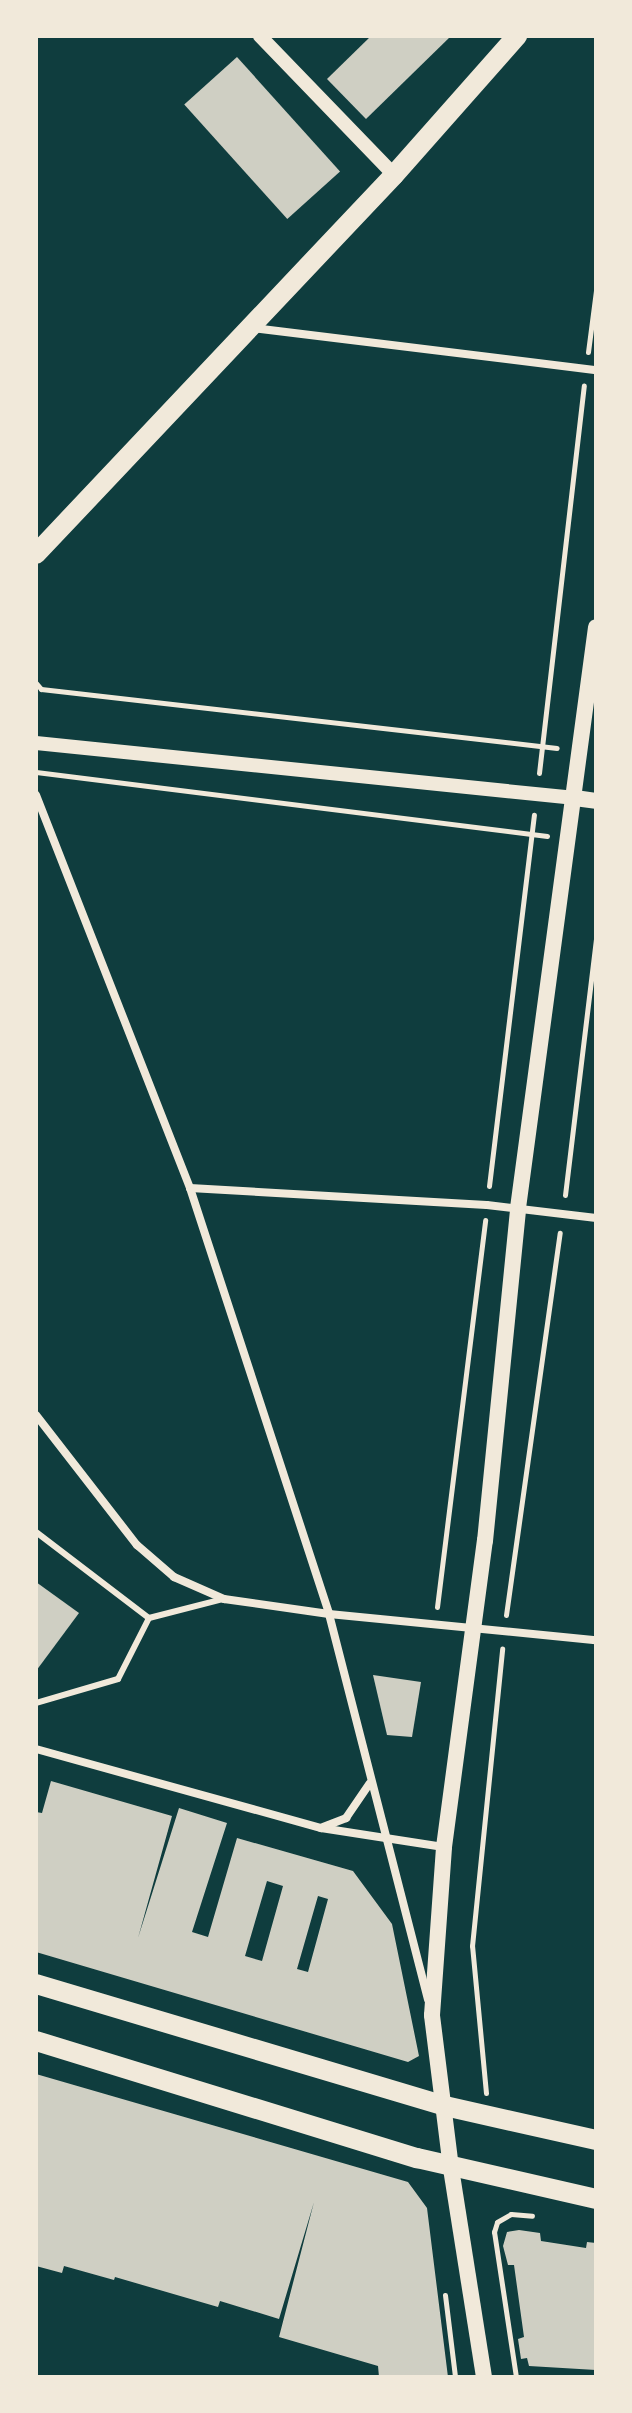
<!DOCTYPE html>
<style>
body{margin:0}
#map{position:relative;width:632px;height:2413px;overflow:hidden;background:#0f3d3e;font-family:"Exo 2",sans-serif}
div>[style]{position:absolute}
[style*='--x']{left:calc(var(--x)*1px);top:calc(var(--y)*1px);width:calc(var(--w)*1px);rotate:calc(var(--a)*1deg)}
.building>*{inset:0;background:#cfcfc3;transform-origin:0 0}
.path>*{height:5px;margin:-2.5px;padding:0 2.5px;transform-origin:2.5px;border-radius:2.5px;background:#f1e9da}
.service>*{height:6px;margin:-3px;padding:0 3px;transform-origin:3px;border-radius:3px;background:#f1e9da}
.minor>*{height:8px;margin:-4px;padding:0 4px;transform-origin:4px;border-radius:4px;background:#f1e9da}
.tertiary>*{height:14px;margin:-7px;padding:0 7px;transform-origin:7px;border-radius:7px;background:#f1e9da}
.secondary>*{height:16px;margin:-8px;padding:0 8px;transform-origin:8px;border-radius:8px;background:#f1e9da}
.primary>*{height:20px;margin:-10px;padding:0 10px;transform-origin:10px;border-radius:10px;background:#f1e9da}
span{translate:-50% -50%;white-space:nowrap;text-align:center;line-height:1.15;-webkit-text-stroke:7px #f1e9da;paint-order:stroke}
.frame{position:absolute;inset:0;border:38px solid #f1e9da;pointer-events:none}
</style>
<div id="map">
<div class="building">
<div style="clip-path:polygon(371px 36px,451px 36px,366px 119px,327px 79px)"></div>
<div style="left:237px;top:57px;width:154px;height:71px;rotate:48deg"></div>
<div style="clip-path:polygon(36px 1582px,79px 1613px,36px 1671px)"></div>
<div style="clip-path:polygon(373px 1675px,421px 1682px,412px 1737px,387px 1735px)"></div>
<div style="clip-path:polygon(evenodd,51px 1781px,172px 1816px,138px 1938px,179px 1808px,227px 1823px,192px 1932px,208px 1937px,237px 1838px,353px 1871px,392px 1924px,419px 2056px,408px 2062px,36px 1952px,36px 1812px,42px 1813px,51px 1781px,267px 1881px,283px 1886px,262px 1961px,245px 1956px,267px 1881px,51px 1781px,318px 1896px,328px 1899px,308px 1972px,297px 1969px,318px 1896px)"></div>
<div style="clip-path:polygon(36px 2074px,408px 2182px,427px 2208px,448px 2377px,379px 2377px,378px 2366px,279px 2337px,314px 2202px,279px 2319px,220px 2301px,218px 2307px,115px 2277px,114px 2280px,64px 2266px,62px 2273px,36px 2266px)"></div>
<div style="clip-path:polygon(519px 2230px,540px 2233px,541px 2241px,586px 2248px,587px 2242px,596px 2243px,596px 2370px,529px 2366px,527px 2358px,521px 2359px,518px 2339px,524px 2337px,514px 2265px,508px 2265px,503px 2246px,507px 2232px)"></div>
</div>
<div class="path">
<div style="--x:588;--y:352;--w:63;--a:-82.6"></div>
<div style="--x:36;--y:683;--w:8;--a:50"></div>
<div style="--x:41;--y:689;--w:519;--a:6.52"></div>
<div style="--x:36;--y:772;--w:515;--a:7.14"></div>
<div style="--x:539;--y:773;--w:390;--a:-83.4"></div>
<div style="--x:489;--y:1186;--w:374;--a:-83.1"></div>
<div style="--x:565;--y:1195;--w:259;--a:-83.1"></div>
<div style="--x:437;--y:1607;--w:390;--a:-82.9"></div>
<div style="--x:506;--y:1615;--w:386;--a:-82"></div>
<div style="--x:486;--y:2093;--w:148;--a:-95.4"></div>
<div style="--x:472;--y:1946;--w:299;--a:-84.2"></div>
<div style="--x:445;--y:2295;--w:83;--a:83"></div>
<div style="--x:516;--y:2377;--w:147;--a:-98.6"></div>
<div style="--x:494;--y:2232;--w:10;--a:-73"></div>
<div style="--x:497;--y:2222;--w:16;--a:-30"></div>
<div style="--x:511;--y:2214;--w:21;--a:5"></div>
</div>
<div class="service">
<div style="--x:36;--y:1532;--w:142;--a:37.3"></div>
<div style="--x:149;--y:1618;--w:68;--a:116.9"></div>
<div style="--x:118;--y:1679;--w:85;--a:163.7"></div>
<div style="--x:149;--y:1618;--w:76;--a:-14.4"></div>
</div>
<div class="minor">
<div style="--x:253;--y:328;--w:346;--a:7"></div>
<div style="--x:36;--y:795;--w:422;--a:68.6"></div>
<div style="--x:190;--y:1188;--w:448;--a:71.9"></div>
<div style="--x:329;--y:1614;--w:398;--a:75.6"></div>
<div style="--x:190;--y:1188;--w:297;--a:3.3"></div>
<div style="--x:487;--y:1205;--w:110;--a:6.8"></div>
<div style="--x:36;--y:1415;--w:165;--a:52.2"></div>
<div style="--x:137;--y:1545;--w:49;--a:40.9"></div>
<div style="--x:174;--y:1577;--w:55;--a:23.7"></div>
<div style="--x:224;--y:1599;--w:106;--a:8.1"></div>
<div style="--x:329;--y:1614;--w:268;--a:5.6"></div>
<div style="--x:36;--y:1749;--w:296;--a:15.5"></div>
<div style="--x:321;--y:1828;--w:124;--a:8.8"></div>
<div style="--x:323;--y:1827;--w:25;--a:-21"></div>
<div style="--x:346;--y:1818;--w:42;--a:-55.6"></div>
</div>
<div class="tertiary">
<div style="--x:260;--y:36;--w:193;--a:46"></div>
<div style="--x:36;--y:743;--w:542;--a:5.83"></div>
</div>
<div class="secondary">
<div style="--x:575;--y:798;--w:21;--a:8"></div>
<div style="--x:484;--y:2377;--w:212;--a:-99"></div>
<div style="--x:451;--y:2168;--w:154;--a:-97.1"></div>
<div style="--x:432;--y:2015;--w:168;--a:-85.9"></div>
<div style="--x:444;--y:1847;--w:309;--a:-82.4"></div>
<div style="--x:485;--y:1541;--w:335;--a:-84.3"></div>
<div style="--x:518;--y:1208;--w:586;--a:-82.35"></div>
</div>
<div class="primary">
<div style="--x:36;--y:554;--w:521;--a:-46.63"></div>
<div style="--x:394;--y:175;--w:186;--a:-48.5"></div>
<div style="--x:36;--y:1984;--w:427;--a:16.6"></div>
<div style="--x:445;--y:2106;--w:155;--a:12.7"></div>
<div style="--x:36;--y:2041;--w:399;--a:17.1"></div>
<div style="--x:417;--y:2158;--w:184;--a:12.9"></div>
</div>
<div class="frame"></div>
</div>
